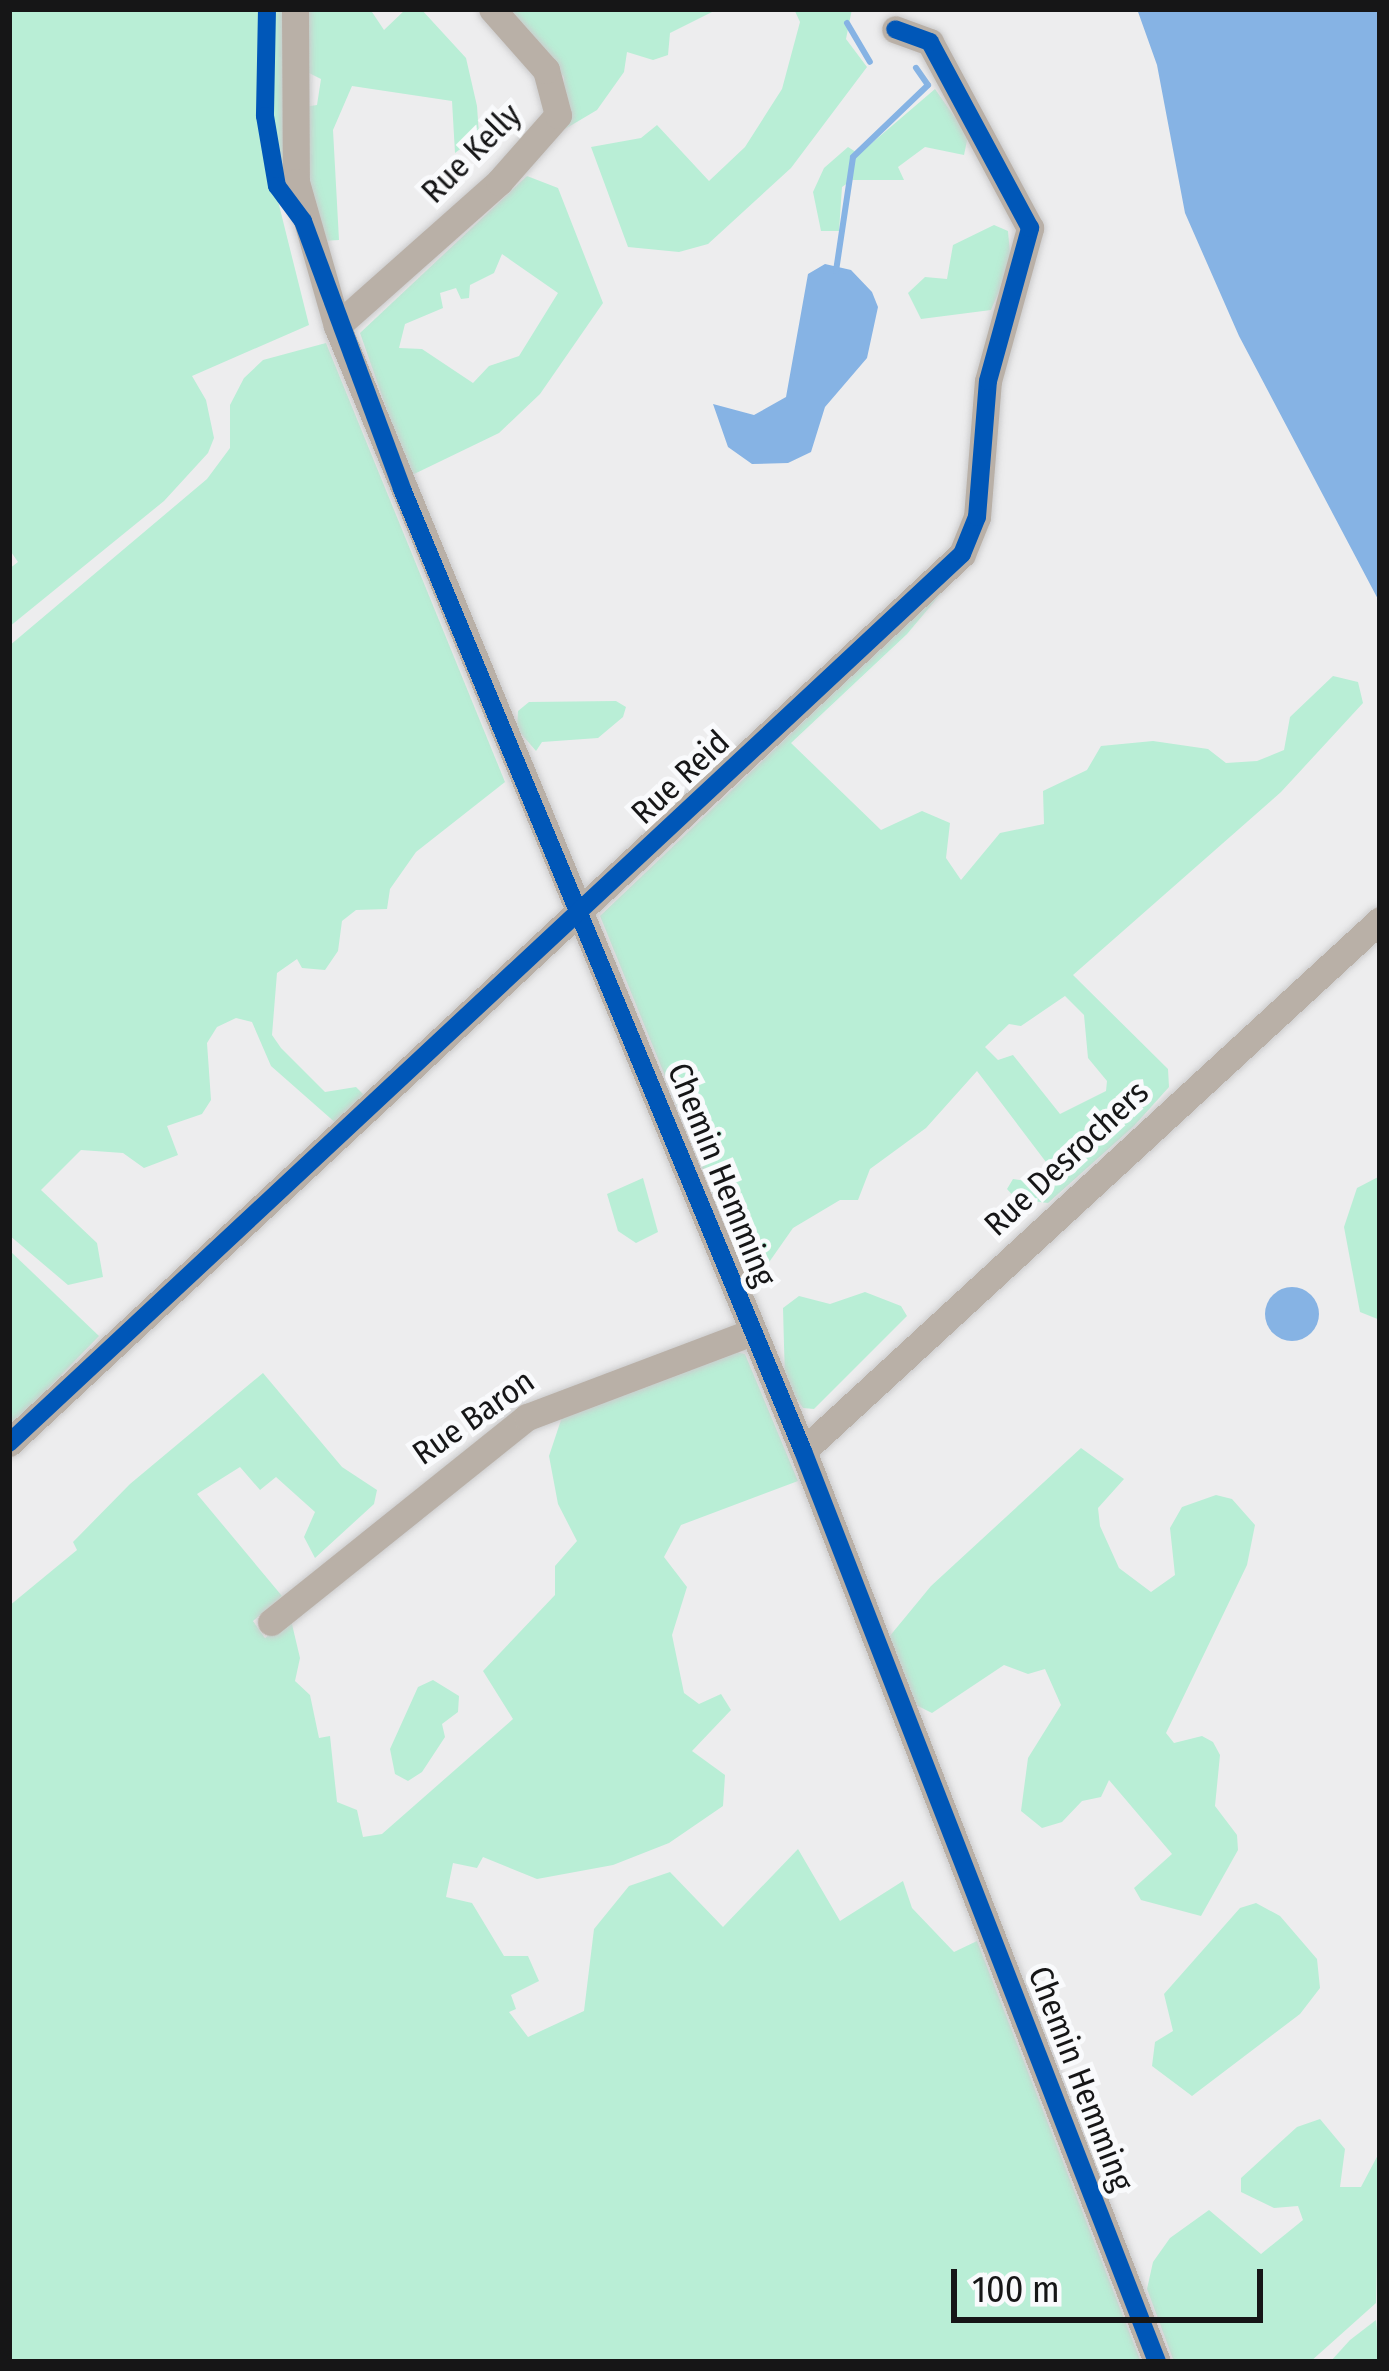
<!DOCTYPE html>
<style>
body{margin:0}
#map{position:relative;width:1389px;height:2371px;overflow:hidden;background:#ededee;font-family:"Fira Sans Condensed",sans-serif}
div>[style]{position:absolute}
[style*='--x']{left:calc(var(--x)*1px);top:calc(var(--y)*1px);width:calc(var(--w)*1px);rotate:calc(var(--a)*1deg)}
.green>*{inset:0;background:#b9eed6}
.water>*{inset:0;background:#86b3e4}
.round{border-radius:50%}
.stream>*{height:6px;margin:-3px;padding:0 3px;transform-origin:3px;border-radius:3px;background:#86b3e4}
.roads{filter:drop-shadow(0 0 3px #cbcbcc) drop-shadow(0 0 3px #cbcbcc)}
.minor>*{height:27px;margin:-13.5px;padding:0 13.5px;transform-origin:13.5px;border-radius:13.5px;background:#b9b0a7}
.cycleway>*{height:18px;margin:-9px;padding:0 9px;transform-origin:9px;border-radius:9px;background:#0057b8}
span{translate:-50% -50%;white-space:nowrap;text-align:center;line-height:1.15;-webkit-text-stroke:10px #f9fafc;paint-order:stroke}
.street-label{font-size:33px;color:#161617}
.frame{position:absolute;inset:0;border:12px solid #161617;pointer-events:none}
.scale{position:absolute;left:951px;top:2269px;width:312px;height:54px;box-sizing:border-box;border:6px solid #161617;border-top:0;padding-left:15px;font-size:36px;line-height:42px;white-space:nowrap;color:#161617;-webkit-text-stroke:9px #f9fafc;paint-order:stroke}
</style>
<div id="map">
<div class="green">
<div style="clip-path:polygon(9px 9px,261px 9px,263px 141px,309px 325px,192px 376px,206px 400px,214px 438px,208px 453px,164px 501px,9px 627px,9px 569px,18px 562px,9px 549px)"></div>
<div style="clip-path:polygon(271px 9px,284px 9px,287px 194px,267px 112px)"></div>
<div style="clip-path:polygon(307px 9px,370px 9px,384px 30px,406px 9px,421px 9px,466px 58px,477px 106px,479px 135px,455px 153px,452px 101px,352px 86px,333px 130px,339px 240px,322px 241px,310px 193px,304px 107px,317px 105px,321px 79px,305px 71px)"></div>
<div style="clip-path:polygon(508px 9px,718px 9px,670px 33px,668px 55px,653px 60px,627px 52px,624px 72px,597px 110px,565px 129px,564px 77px)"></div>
<div style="clip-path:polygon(794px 9px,852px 9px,846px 39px,867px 67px,791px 168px,708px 244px,679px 252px,628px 247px,591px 147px,641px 138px,657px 125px,709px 181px,745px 147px,782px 89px,800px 22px)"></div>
<div style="clip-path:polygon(935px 89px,968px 136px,964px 155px,925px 147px,898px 167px,904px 180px,852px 180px,842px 187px,839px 231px,821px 231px,813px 192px,824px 168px,848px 147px,859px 154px)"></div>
<div style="clip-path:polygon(evenodd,527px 176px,558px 188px,603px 303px,540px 394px,499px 433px,410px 476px,360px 333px,527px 176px,502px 254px,558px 293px,519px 356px,489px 366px,473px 383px,422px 349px,399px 348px,405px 324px,443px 308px,440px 293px,456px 288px,461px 299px,469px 298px,470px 285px,494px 273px,502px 254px)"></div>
<div style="clip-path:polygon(994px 225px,1008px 231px,1011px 264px,991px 310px,921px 319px,908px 293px,925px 277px,947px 279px,953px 245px)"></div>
<div style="clip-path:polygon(326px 343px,505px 782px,416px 852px,390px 889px,387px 909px,356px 910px,342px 921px,338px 951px,325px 970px,302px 968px,297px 959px,277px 973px,272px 1035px,281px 1048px,325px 1092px,356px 1087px,367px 1098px,338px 1125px,271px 1066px,252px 1022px,236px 1018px,217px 1027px,207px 1043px,211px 1100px,202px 1114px,167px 1126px,178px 1155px,144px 1168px,123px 1153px,81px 1150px,41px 1190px,97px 1243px,103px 1277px,68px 1285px,9px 1235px,9px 646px,207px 479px,230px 448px,230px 405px,244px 378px,263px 360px)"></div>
<div style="clip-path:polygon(evenodd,954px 578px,907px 634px,791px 743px,881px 830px,922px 811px,950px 823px,946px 858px,961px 880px,1000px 833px,1044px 824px,1043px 791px,1087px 770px,1101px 746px,1153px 741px,1208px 749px,1226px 763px,1257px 761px,1284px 750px,1290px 717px,1333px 676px,1358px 682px,1363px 703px,1281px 792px,1073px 975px,1168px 1069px,1169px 1087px,1134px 1126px,1048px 1203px,1016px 1199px,1007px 1189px,1013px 1179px,1034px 1182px,1049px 1166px,977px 1071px,926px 1128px,870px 1169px,858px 1200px,840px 1200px,793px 1228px,751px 1288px,600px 916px,954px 578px,1065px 996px,1084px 1015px,1088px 1058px,1107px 1081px,1106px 1091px,1060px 1114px,1013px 1055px,998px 1060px,985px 1047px,1009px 1024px,1021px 1026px,1065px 996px)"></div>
<div style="clip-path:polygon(616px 701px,626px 707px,623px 717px,598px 738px,542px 742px,536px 751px,517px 729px,518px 711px,529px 702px)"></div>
<div style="clip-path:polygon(1380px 1176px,1380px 1320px,1360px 1312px,1344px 1227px,1357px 1188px)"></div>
<div style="clip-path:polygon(643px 1178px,658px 1232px,636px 1243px,618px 1231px,607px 1194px)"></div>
<div style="clip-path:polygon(9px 1250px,99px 1336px,9px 1429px)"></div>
<div style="clip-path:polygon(865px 1292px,901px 1306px,907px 1316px,814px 1409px,803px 1408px,785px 1382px,783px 1308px,799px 1296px,830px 1304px)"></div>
<div style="clip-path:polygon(736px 1352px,745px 1354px,798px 1481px,681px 1525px,664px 1557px,687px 1587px,672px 1635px,684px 1693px,699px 1704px,721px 1694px,731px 1710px,692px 1751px,725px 1775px,723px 1806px,669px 1843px,613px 1865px,537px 1879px,483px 1857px,477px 1868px,453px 1863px,446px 1897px,472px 1903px,504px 1956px,528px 1956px,539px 1981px,511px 1995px,516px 2009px,509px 2012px,528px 2037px,584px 2011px,594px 1929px,629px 1886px,670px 1872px,723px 1927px,798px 1849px,840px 1921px,903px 1881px,912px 1908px,954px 1952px,977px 1941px,1141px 2362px,9px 2362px,9px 1606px,77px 1550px,73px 1542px,130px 1484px,263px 1373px,342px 1467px,377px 1490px,374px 1504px,315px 1558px,304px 1537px,315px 1512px,276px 1477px,260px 1490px,240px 1467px,197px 1494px,282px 1596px,253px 1621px,265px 1638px,291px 1620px,300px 1658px,295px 1681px,310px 1695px,319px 1738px,330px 1736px,337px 1802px,357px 1810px,363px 1837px,382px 1834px,513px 1719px,483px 1671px,555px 1595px,555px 1566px,577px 1541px,558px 1504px,549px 1456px,563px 1414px)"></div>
<div style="clip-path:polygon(1081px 1448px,1124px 1479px,1098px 1508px,1100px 1526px,1119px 1568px,1151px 1592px,1175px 1575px,1170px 1528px,1182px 1507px,1216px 1495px,1232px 1499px,1255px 1525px,1247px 1565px,1166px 1733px,1174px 1743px,1202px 1736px,1213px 1742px,1220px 1755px,1215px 1806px,1237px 1835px,1238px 1850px,1201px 1916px,1141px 1900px,1134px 1888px,1172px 1854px,1109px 1780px,1101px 1797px,1082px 1801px,1062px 1822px,1042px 1828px,1021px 1811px,1028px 1758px,1061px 1705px,1045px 1669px,1028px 1674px,1004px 1665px,932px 1713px,916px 1705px,889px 1637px,931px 1586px)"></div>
<div style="clip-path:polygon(433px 1680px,459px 1696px,458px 1712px,442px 1724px,445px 1737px,422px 1772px,408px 1781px,395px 1774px,390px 1749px,418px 1687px)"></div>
<div style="clip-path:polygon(1256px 1903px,1280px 1916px,1317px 1959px,1320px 1988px,1300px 2014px,1192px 2096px,1152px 2066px,1155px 2042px,1173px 2031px,1164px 1994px,1240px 1908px)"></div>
<div style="clip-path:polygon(1320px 2119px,1345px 2149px,1340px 2187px,1361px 2187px,1380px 2151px,1376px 2303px,1310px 2362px,1174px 2362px,1147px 2289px,1153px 2262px,1170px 2238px,1209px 2210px,1261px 2254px,1303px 2220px,1298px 2206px,1274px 2208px,1241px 2192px,1241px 2178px,1297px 2127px)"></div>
<div style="clip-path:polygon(1376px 2320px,1380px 2362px,1330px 2362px,1350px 2340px)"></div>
</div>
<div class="water">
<div style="clip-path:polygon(1137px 9px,1380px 9px,1380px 603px,1239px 336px,1185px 213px,1157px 65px)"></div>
<div style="clip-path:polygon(825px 264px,851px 270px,872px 292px,878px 307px,867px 358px,825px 407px,811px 452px,788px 463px,752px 464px,728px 447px,713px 404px,754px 415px,786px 397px,808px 274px)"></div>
<div class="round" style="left:1265px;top:1287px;width:54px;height:54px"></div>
</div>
<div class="stream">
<div style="--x:847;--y:23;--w:45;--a:59.5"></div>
<div style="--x:836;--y:271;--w:115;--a:-81.5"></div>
<div style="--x:853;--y:157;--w:104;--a:-43.8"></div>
<div style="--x:928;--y:85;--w:21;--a:-125"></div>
</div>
<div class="roads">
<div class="minor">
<div style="--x:295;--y:9;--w:173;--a:89.7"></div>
<div style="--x:296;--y:182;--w:150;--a:74.1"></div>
<div style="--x:337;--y:326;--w:1218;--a:67.5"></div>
<div style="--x:803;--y:1451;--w:977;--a:68.76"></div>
<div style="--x:337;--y:326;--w:217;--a:-41.6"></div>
<div style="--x:499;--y:182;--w:89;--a:-48.6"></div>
<div style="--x:558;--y:115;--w:47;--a:-104.9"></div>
<div style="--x:546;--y:70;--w:81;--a:-131.5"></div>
<div style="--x:9;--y:1443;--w:1303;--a:-43.01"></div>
<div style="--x:962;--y:554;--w:40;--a:-68"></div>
<div style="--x:977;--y:517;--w:136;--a:-85.4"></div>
<div style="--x:988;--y:381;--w:159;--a:-74.6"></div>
<div style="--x:1030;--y:228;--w:211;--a:-118.3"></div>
<div style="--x:930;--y:42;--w:37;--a:-160"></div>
<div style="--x:803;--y:1451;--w:784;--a:-42.62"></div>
<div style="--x:271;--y:1622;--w:328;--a:-38.7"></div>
<div style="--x:527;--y:1417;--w:241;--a:-20.7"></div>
</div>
</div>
<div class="cycleway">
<div style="--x:267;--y:9;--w:107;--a:91.1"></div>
<div style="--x:265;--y:116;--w:71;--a:80.3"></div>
<div style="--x:277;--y:186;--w:44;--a:53.4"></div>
<div style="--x:303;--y:221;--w:286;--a:69.7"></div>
<div style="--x:402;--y:489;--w:1042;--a:67.37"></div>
<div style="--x:803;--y:1451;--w:977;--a:68.76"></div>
<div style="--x:9;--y:1443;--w:1303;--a:-43.01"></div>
<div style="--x:962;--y:554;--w:40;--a:-68"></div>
<div style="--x:977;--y:517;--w:136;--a:-85.4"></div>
<div style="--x:988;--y:381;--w:159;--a:-74.6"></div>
<div style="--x:1030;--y:228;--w:211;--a:-118.3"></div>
<div style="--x:930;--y:42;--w:37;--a:-160"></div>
</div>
<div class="street-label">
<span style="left:472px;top:154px;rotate:-45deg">Rue Kelly</span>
<span style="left:681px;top:778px;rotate:-43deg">Rue Reid</span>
<span style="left:1067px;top:1159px;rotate:-43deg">Rue Desrochers</span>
<span style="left:721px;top:1175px;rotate:68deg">Chemin Hemming</span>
<span style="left:474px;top:1418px;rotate:-35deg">Rue Baron</span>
<span style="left:1080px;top:2079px;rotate:69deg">Chemin Hemming</span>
</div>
<div class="frame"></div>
<div class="scale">100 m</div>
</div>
